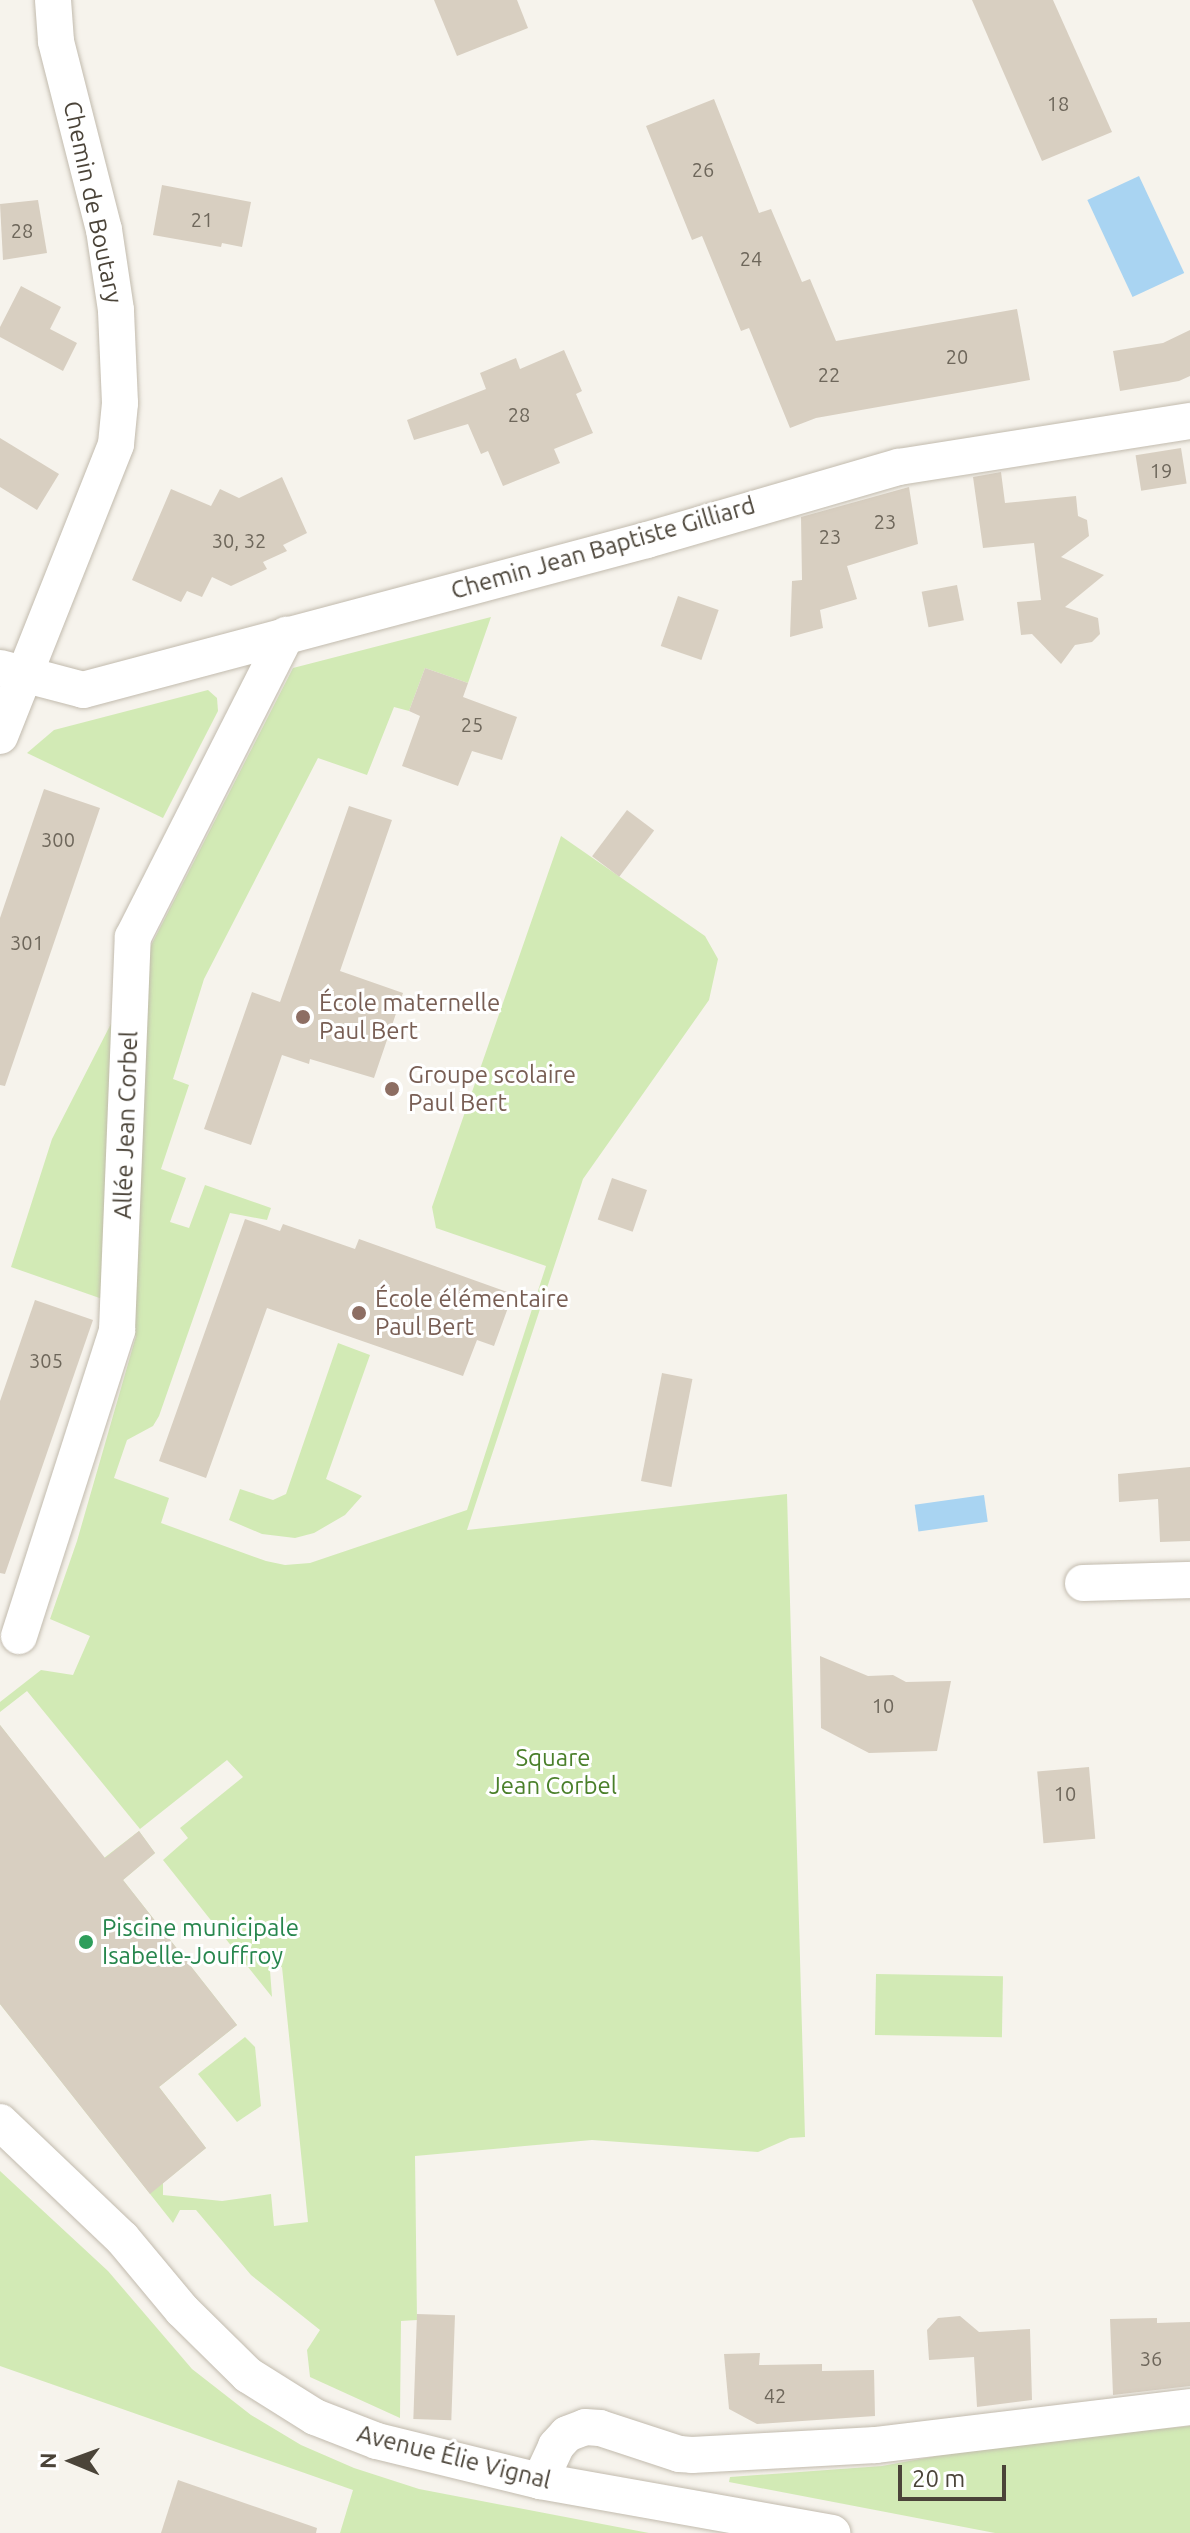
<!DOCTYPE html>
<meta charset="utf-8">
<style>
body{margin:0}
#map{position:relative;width:1190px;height:2533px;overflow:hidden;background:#f6f3ec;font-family:Ubuntu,sans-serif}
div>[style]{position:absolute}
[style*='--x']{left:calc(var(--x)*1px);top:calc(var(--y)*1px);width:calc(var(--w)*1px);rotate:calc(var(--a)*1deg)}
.green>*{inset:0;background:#d2eab5;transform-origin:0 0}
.water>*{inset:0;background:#a9d4f2;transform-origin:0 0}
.building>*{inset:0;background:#d8cfc1;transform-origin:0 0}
.roads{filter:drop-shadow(0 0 2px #c2bbae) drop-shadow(0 0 2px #c2bbae)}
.minor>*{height:36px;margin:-18px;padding:0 18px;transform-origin:18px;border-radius:18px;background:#fff}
.dots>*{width:22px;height:22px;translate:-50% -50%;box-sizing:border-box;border:4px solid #fff;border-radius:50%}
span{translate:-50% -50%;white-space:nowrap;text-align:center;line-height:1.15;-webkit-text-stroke:6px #fff;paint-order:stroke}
.number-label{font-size:20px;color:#6e675b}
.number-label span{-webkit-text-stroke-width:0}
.street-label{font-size:24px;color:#4b4439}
.education-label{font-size:24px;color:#785e54}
.left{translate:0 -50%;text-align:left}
.park-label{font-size:24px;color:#4a7f2a}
.leisure-label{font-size:24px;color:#27864d}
.north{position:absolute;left:32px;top:2421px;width:80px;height:80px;-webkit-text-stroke:6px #fff;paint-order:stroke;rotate:271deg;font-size:22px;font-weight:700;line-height:32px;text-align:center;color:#4b4439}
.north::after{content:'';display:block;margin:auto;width:28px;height:36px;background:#4b4439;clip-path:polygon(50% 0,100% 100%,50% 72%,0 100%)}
.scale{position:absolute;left:898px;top:2465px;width:108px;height:36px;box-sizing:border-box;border:4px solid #4b4439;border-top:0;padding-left:10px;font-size:24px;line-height:28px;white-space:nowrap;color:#4b4439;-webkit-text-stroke:6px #fff;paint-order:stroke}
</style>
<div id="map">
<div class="green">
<div style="clip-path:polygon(491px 617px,468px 683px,425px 668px,409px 711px,394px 707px,367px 775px,318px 758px,204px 979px,173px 1079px,189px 1085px,161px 1169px,186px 1178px,170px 1222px,189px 1228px,205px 1185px,271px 1208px,267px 1220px,230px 1213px,159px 1416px,153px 1426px,127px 1440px,114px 1478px,169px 1498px,161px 1523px,266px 1561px,285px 1565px,310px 1563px,467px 1510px,546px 1266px,436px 1228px,432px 1207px,561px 836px,705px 936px,718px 959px,709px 1000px,583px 1179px,467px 1530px,787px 1494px,805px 2137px,790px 2138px,758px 2152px,592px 2140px,415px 2156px,417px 2320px,401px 2321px,400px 2418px,310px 2377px,307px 2350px,320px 2330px,251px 2275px,196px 2210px,180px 2210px,173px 2223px,0 2004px,0 1725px,104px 1858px,139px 1831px,155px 1853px,123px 1880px,237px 2025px,159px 2087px,206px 2148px,163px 2183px,163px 2195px,222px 2201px,271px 2194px,274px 2226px,308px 2222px,282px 1967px,270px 1970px,272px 1997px,163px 1860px,188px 1838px,180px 1828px,243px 1777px,227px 1760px,140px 1829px,27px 1691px,0 1712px,0 1702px,41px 1670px,73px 1675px,90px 1636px,50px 1619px,77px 1541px,136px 1336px,128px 1332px,128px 1308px,11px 1267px,52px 1139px,293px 668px)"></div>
<div style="clip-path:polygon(208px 690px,217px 698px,218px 711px,163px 818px,27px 753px,54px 730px)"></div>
<div style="clip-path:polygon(338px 1343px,370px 1355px,326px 1479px,362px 1496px,345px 1515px,314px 1533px,295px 1538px,262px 1534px,229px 1520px,240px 1489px,273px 1500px,286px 1494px)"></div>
<div style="left:876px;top:1974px;width:127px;height:61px;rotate:1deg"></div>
<div style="clip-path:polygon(245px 2037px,255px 2047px,261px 2106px,237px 2122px,198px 2074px)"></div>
<div style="clip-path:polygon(0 2171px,108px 2271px,192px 2369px,251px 2415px,301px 2445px,354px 2468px,419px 2489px,649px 2533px,340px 2533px,353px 2490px,0 2366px)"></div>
<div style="clip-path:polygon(1190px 2426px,1190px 2533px,995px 2533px,729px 2482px,730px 2477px,882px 2466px,991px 2446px)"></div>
</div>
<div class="water">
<div style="left:1139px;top:176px;width:107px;height:57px;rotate:65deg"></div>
<div style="left:984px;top:1495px;width:27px;height:70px;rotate:82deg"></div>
</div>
<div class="building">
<div style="clip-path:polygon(434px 0,517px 0,528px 28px,457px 56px)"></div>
<div style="clip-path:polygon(972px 0,1053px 0,1112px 132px,1042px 161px)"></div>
<div style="clip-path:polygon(714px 99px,759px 213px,771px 209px,802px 282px,810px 279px,836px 341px,1017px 309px,1030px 380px,816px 418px,790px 428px,749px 328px,741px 331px,702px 236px,692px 240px,646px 126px)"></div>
<div style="clip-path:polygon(162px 185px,251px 202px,242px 247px,222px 243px,221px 247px,153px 235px)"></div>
<div style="clip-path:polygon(38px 200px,47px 253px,3px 260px,0 204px)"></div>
<div style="clip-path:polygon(21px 286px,61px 307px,50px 329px,77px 343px,63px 371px,0 337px,0 327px)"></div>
<div style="clip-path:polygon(1190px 330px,1190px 376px,1179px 381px,1120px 391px,1113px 351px,1163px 343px)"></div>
<div style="clip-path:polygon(564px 350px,582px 391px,576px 394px,593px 433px,554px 449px,560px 463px,503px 486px,488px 451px,481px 454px,468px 424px,414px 440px,407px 420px,486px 389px,480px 373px,516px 358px,520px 369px)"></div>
<div style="clip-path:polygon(0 438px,59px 474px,37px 510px,0 487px)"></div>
<div style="left:1181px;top:448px;width:36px;height:46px;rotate:81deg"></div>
<div style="clip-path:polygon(1001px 472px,1005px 503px,1076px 496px,1078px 516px,1087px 520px,1089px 536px,1061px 557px,1104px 575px,1065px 607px,1098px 618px,1100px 634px,1092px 642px,1075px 645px,1061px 664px,1032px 634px,1021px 635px,1017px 602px,1041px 600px,1034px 543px,983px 548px,973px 477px)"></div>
<div style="clip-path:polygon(282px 477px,307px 533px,283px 545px,287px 551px,263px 562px,267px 569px,231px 586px,212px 577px,202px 597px,187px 591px,181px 602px,132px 580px,171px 489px,211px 506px,220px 489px,239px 498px)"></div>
<div style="clip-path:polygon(909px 487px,918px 544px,847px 566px,857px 599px,820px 610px,823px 628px,790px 637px,792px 581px,802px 580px,801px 517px)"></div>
<div style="left:957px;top:585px;width:36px;height:36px;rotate:79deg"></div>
<div style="left:678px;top:596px;width:43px;height:53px;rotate:19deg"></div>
<div style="clip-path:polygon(425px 668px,468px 683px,463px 697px,517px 717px,502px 760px,472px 751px,458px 786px,402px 766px,420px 716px,409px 711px)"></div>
<div style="clip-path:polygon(44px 789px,100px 808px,5px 1086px,0 1085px,0 918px)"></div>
<div style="clip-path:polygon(349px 806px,392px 820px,340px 971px,403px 993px,374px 1078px,310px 1059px,309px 1064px,282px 1055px,251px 1145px,204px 1129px,252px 992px,280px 1002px)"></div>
<div style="left:627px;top:810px;width:34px;height:58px;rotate:37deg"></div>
<div style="left:612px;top:1178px;width:37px;height:44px;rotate:19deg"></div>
<div style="clip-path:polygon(245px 1219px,280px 1231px,283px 1224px,355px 1249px,359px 1239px,513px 1294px,494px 1346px,477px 1340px,463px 1376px,267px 1308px,206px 1478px,159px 1461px)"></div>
<div style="clip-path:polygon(35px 1300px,93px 1320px,5px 1574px,0 1573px,0 1401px)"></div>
<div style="left:662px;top:1373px;width:31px;height:110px;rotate:11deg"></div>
<div style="clip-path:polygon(1190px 1467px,1190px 1541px,1160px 1542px,1158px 1499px,1119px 1502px,1118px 1474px)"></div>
<div style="clip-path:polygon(820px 1656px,868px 1676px,893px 1675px,906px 1682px,951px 1681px,937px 1751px,869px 1753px,821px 1728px)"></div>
<div style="clip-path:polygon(0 1725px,105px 1858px,139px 1831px,155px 1853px,123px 1880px,237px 2025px,159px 2087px,206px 2148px,150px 2194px,0 2004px)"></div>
<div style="left:1089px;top:1767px;width:72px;height:52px;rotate:85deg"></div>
<div style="left:417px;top:2314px;width:38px;height:105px;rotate:2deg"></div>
<div style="clip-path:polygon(960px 2316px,979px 2332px,1030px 2329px,1032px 2400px,977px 2407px,974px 2357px,929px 2360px,927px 2330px,938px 2318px)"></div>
<div style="clip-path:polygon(1157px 2318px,1157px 2323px,1190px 2322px,1190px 2386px,1113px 2395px,1110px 2319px)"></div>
<div style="clip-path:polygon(760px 2353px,759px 2365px,822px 2364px,822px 2371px,874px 2370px,875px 2416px,757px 2424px,729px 2409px,724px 2354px)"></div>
<div style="clip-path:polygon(178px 2480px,317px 2528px,316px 2533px,161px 2533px)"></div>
</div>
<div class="roads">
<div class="minor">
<div style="--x:0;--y:668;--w:86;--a:14.8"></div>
<div style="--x:83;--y:690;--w:584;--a:-14.89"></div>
<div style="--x:647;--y:540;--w:262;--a:-16.2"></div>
<div style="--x:899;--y:467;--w:295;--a:-9"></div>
<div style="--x:0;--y:736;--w:314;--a:-68.3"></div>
<div style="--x:116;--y:444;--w:41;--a:-84.4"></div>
<div style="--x:120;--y:403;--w:93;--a:-92.5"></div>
<div style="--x:116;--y:310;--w:81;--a:-98.5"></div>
<div style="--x:104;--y:230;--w:195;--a:-104.3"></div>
<div style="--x:56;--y:41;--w:41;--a:-94.2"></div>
<div style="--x:1083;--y:1583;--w:107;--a:-1.6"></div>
<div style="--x:19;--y:1636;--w:321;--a:-72.2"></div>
<div style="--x:117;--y:1330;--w:393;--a:-87.7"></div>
<div style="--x:133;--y:937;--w:339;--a:-63.1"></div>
<div style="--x:0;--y:2122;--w:168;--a:43.6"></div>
<div style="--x:122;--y:2238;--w:94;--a:50.2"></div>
<div style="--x:182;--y:2310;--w:93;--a:44.6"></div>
<div style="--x:248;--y:2375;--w:79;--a:32.1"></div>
<div style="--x:315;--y:2417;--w:66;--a:21.2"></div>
<div style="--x:377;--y:2441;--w:168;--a:13.8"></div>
<div style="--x:540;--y:2481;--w:297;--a:10.1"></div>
<div style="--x:540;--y:2481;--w:38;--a:-65"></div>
<div style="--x:556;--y:2446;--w:16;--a:-47"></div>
<div style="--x:567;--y:2434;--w:19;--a:-21"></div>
<div style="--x:585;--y:2427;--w:15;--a:4"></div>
<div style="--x:600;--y:2428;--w:83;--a:18.2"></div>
<div style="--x:679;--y:2454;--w:13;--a:4"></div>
<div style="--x:692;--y:2455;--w:184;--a:-3.1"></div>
<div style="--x:876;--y:2445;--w:316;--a:-6.9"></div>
</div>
</div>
<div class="dots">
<div style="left:303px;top:1017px;background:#8d6e63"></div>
<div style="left:392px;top:1089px;background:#8d6e63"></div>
<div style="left:359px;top:1313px;background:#8d6e63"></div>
<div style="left:86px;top:1942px;background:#2e9e5b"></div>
</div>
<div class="number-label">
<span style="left:1058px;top:103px">18</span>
<span style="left:703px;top:169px">26</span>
<span style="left:202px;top:219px">21</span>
<span style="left:22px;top:230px">28</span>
<span style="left:751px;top:258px">24</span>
<span style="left:957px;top:356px">20</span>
<span style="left:829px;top:374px">22</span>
<span style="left:519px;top:414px">28</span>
<span style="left:1161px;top:470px">19</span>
<span style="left:885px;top:521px">23</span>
<span style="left:830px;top:536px">23</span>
<span style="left:239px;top:540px">30, 32</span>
<span style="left:472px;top:724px">25</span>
<span style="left:58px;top:839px">300</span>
<span style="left:27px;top:942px">301</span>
<span style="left:46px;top:1360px">305</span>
<span style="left:883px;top:1705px">10</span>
<span style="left:1065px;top:1793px">10</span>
<span style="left:1151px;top:2358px">36</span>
<span style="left:775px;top:2395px">42</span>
</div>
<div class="street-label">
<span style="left:93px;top:202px;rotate:78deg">Chemin de Boutary</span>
<span style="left:603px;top:548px;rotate:-16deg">Chemin Jean Baptiste Gilliard</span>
<span style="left:126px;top:1125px;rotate:-88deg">Allée Jean Corbel</span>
<span style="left:454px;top:2457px;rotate:14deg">Avenue Élie Vignal</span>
</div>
<div class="education-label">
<span class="left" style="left:319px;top:1017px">École maternelle<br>Paul Bert</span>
<span class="left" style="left:408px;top:1089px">Groupe scolaire<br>Paul Bert</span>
<span class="left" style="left:375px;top:1313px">École élémentaire<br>Paul Bert</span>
</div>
<div class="park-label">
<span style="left:553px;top:1772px">Square<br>Jean Corbel</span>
</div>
<div class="leisure-label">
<span class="left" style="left:102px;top:1942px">Piscine municipale<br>Isabelle-Jouffroy</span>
</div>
<div class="north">N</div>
<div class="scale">20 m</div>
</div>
